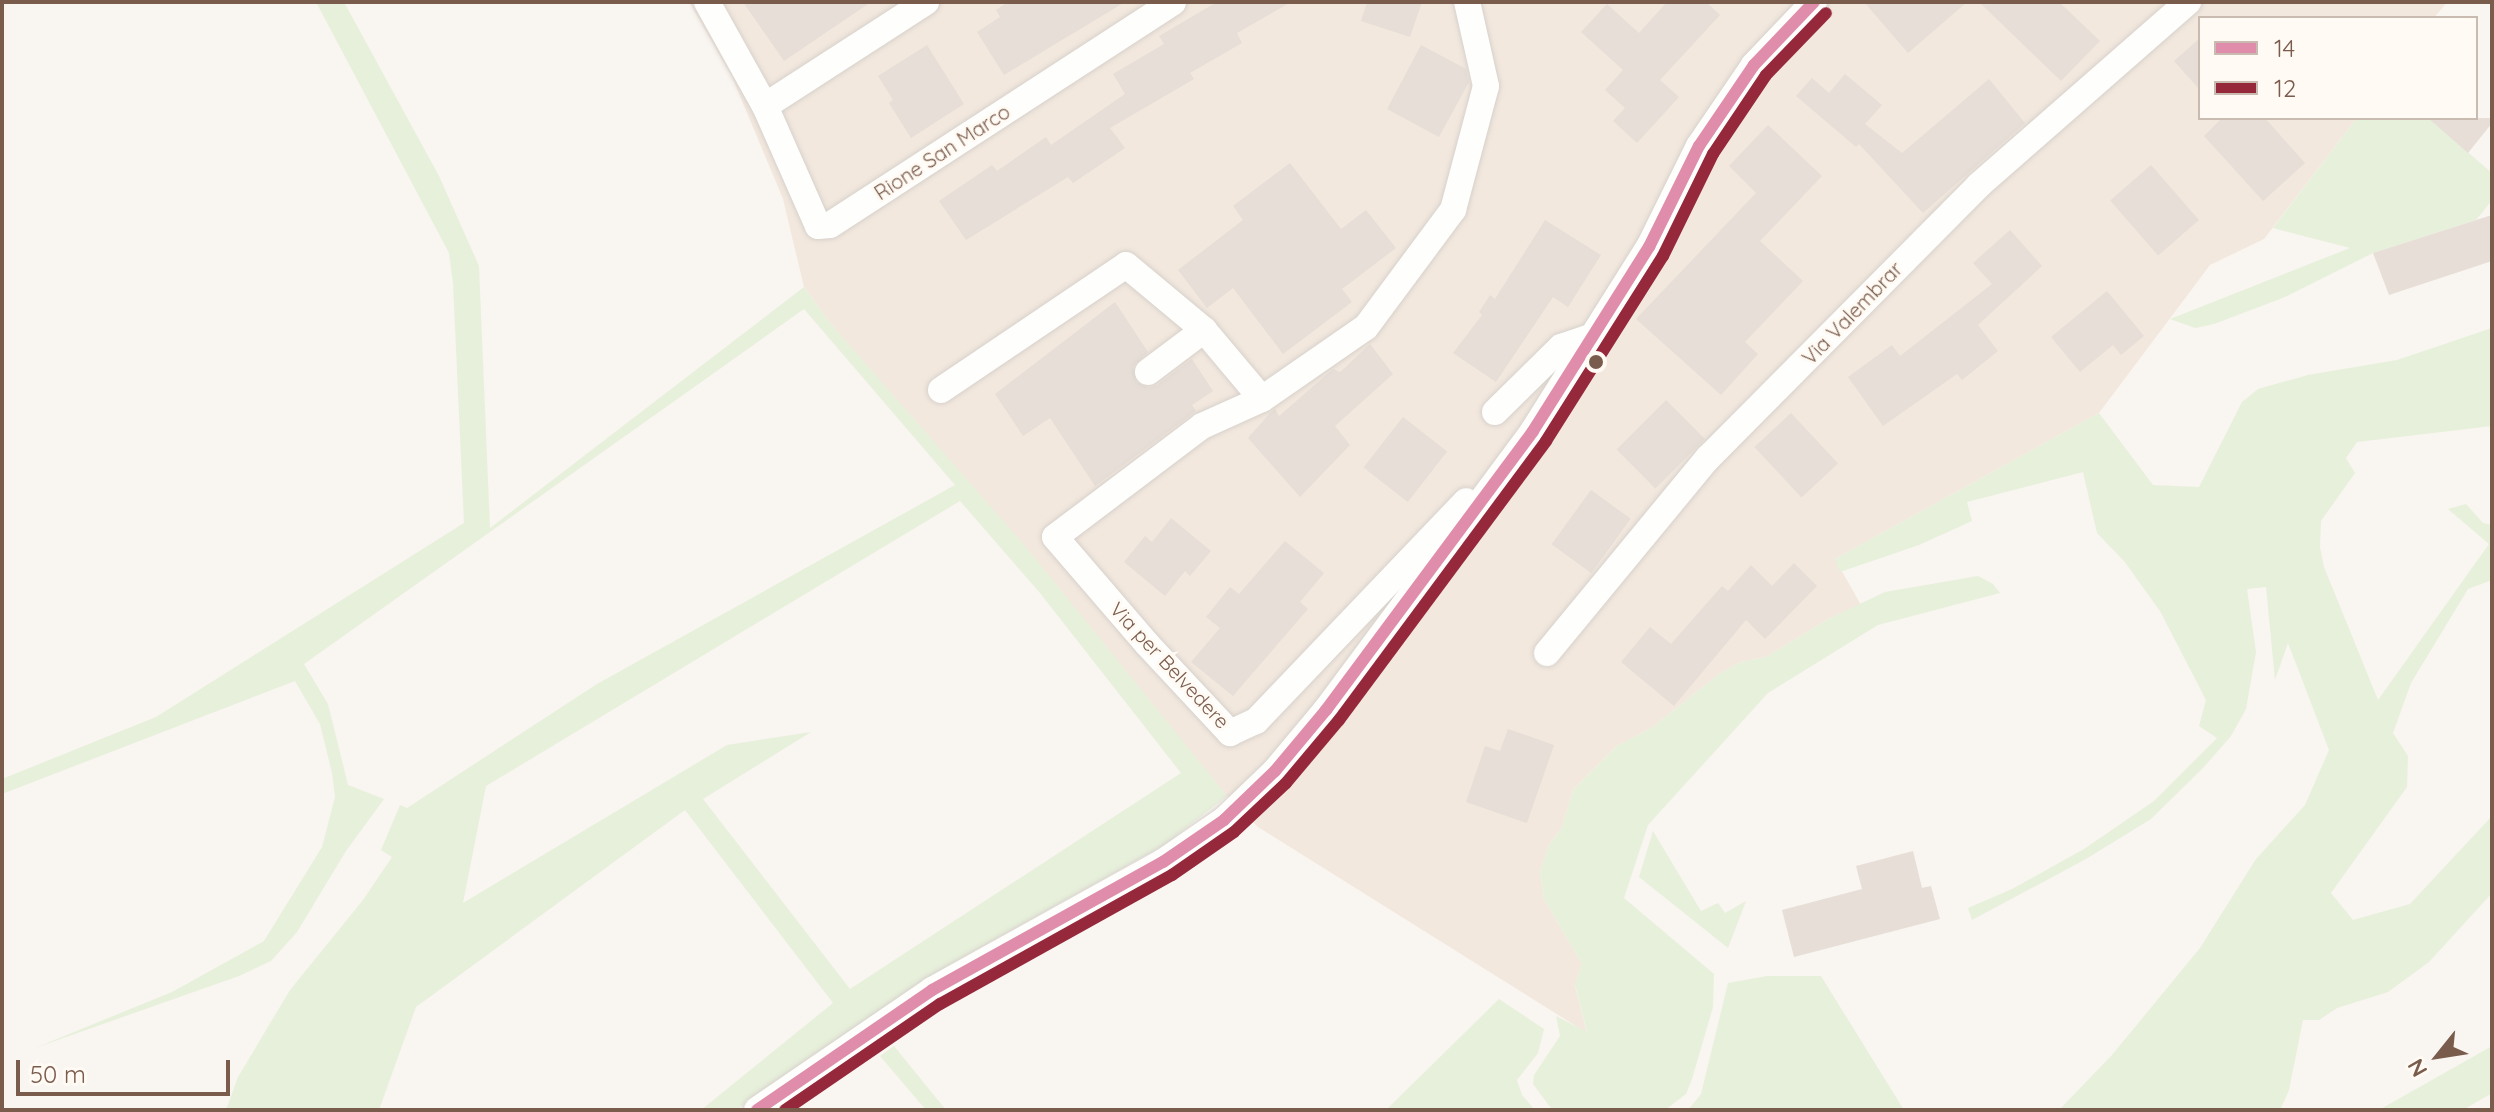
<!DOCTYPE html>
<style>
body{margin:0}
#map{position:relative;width:2494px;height:1112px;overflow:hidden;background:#f9f5f0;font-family:Quicksand,sans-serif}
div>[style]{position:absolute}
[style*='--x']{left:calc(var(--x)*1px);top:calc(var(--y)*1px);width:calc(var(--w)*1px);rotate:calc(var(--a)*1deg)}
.residential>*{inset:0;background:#f2e8de}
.green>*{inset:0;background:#e7f0db}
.building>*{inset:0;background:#e6ded7;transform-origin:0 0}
.roads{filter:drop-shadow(0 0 2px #d7d1cb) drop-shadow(0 0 2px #d7d1cb)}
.street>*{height:26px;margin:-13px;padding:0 13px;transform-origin:13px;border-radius:13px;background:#fefefd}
.bus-1>*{height:12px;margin:-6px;padding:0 6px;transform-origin:6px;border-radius:6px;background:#df8dab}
.bus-2>*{height:12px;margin:-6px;padding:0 6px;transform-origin:6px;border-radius:6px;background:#95293b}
.dots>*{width:22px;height:22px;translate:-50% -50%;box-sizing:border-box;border:4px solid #fffaf3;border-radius:50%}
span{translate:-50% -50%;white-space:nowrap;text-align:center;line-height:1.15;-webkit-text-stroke:6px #fffaf3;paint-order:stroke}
.street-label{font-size:20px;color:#7a5c4d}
.frame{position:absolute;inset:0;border:4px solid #7a5c4d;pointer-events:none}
.legend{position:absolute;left:2198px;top:16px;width:280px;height:104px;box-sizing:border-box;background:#fffaf3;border:2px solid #cabbb1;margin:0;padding:10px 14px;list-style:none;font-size:24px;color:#7a5c4d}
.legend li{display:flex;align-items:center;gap:16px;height:40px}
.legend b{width:40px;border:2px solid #cabbb1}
.north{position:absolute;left:2398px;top:1016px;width:80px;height:80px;-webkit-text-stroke:6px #fffaf3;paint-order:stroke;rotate:240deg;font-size:22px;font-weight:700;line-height:32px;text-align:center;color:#7a5c4d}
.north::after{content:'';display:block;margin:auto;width:28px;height:36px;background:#7a5c4d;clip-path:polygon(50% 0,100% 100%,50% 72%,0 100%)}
.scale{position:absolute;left:16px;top:1060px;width:214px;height:36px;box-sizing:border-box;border:4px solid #7a5c4d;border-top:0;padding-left:10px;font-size:24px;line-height:28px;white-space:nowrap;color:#7a5c4d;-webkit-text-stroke:6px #fffaf3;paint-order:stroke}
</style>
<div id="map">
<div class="residential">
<div style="clip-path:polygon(689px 2px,2447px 2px,2434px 18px,2200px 18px,2200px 118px,2357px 118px,2264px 239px,2210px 265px,2099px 413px,1835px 559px,1861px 605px,1830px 618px,1766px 657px,1741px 662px,1719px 674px,1653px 727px,1617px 746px,1573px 790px,1562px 828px,1549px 845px,1540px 872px,1544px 899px,1582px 964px,1575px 986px,1587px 1033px,1258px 827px,1227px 796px,831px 324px,804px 287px,783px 199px,732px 77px)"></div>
</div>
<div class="green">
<div style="clip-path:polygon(evenodd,316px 2px,344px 2px,439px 176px,479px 266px,490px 528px,804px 287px,831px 324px,1026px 547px,1227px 796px,1164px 845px,944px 968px,736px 1110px,701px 1110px,833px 1003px,685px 810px,416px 1007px,379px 1110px,226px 1110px,238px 1077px,290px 990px,363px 900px,392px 857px,381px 850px,400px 805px,407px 808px,597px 684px,955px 485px,804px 309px,304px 664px,328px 704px,348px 785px,384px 799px,346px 851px,297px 932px,271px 961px,239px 976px,35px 1048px,172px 992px,264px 941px,322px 847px,335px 797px,332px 773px,320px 724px,295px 681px,2px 794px,2px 779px,156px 717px,464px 523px,453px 283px,449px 253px,316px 2px,960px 501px,1040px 593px,1181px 773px,850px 989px,703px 799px,811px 732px,727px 745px,463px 903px,486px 786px,960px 501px)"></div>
<div style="clip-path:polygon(2357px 118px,2428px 118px,2492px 173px,2492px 200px,2476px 220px,2373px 253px,2285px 297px,2214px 324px,2195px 328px,2170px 319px,2350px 248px,2273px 228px)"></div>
<div style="clip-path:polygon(2492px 328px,2492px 426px,2357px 442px,2346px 458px,2355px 473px,2321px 521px,2320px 547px,2324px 567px,2378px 700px,2489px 544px,2448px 509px,2466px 504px,2483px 523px,2492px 525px,2492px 580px,2468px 589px,2411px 683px,2393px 733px,2408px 756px,2407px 787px,2331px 893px,2353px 920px,2410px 904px,2492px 816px,2492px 893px,2429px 962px,2388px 992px,2337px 1008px,2319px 1020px,2303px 1020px,2289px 1090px,2280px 1110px,2059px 1110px,2112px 1055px,2200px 948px,2256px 859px,2305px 805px,2329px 750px,2288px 643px,2275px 680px,2266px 587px,2247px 589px,2256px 652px,2246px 709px,2231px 736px,2204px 767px,2151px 819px,2086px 859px,1972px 920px,1968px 908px,2012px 889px,2084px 849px,2154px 801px,2217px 738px,2199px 726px,2206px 700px,2160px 611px,2124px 561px,2097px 533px,2083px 472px,1967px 502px,1972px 521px,1919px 545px,1840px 572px,1835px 559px,2099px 413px,2153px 485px,2199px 487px,2242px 402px,2258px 389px,2308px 375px,2397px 360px)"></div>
<div style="clip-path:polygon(1978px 576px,1993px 584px,2000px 593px,1878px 625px,1768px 693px,1648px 825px,1624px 898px,1714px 974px,1713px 1007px,1692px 1079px,1686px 1094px,1665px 1110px,1551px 1108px,1533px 1084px,1534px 1075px,1560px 1036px,1556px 1016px,1587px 1032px,1575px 985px,1582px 964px,1544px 899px,1540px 872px,1549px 845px,1562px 828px,1573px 790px,1617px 746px,1653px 727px,1719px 674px,1741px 662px,1766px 657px,1830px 618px,1885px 592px)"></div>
<div style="clip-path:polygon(1653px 831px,1701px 911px,1718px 903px,1725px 913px,1746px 901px,1728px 948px,1639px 877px)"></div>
<div style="clip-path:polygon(1767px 976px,1821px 976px,1904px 1110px,1688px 1110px,1701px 1094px,1728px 983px)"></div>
<div style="clip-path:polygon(1499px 999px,1544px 1029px,1538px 1053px,1517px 1080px,1522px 1095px,1535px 1110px,1386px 1110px)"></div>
<div style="clip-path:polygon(894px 1046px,946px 1110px,926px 1110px,880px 1056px)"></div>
<div style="clip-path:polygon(2492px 1046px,2492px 1093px,2463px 1110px,2379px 1110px)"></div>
</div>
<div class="building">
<div style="clip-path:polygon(743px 2px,871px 2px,784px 61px)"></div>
<div style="clip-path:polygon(1008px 2px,1125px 2px,1004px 75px,977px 32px,1000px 17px,996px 10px)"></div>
<div style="clip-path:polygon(1217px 2px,1291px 2px,1237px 33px,1242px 43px,1190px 73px,1194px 79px,1110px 128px,1125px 148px,1073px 183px,1068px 177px,966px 240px,939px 201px,992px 165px,997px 171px,1046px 137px,1051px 145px,1125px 94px,1113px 74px,1164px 44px,1159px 36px)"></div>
<div style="clip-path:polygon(1367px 2px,1422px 2px,1410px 37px,1361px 21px)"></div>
<div style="clip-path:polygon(1667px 2px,1706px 2px,1720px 15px,1660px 80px,1679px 97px,1637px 143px,1613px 121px,1625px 108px,1605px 90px,1623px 70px,1581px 32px,1607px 4px,1639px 33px)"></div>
<div style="clip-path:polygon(1864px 2px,1967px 2px,1908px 53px)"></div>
<div style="clip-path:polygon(1979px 2px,2059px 2px,2100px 41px,2061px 81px)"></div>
<div style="clip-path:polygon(2200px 38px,2200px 90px,2174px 61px)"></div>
<div style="clip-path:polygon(927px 45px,964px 104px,911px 138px,889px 103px,893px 100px,878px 76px)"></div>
<div style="clip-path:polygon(1421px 45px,1466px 69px,1469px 82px,1439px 137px,1387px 109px)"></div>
<div style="clip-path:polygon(1845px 74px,1882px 105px,1865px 124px,1902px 153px,1989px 79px,2025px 123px,1923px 213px,1859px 144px,1856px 147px,1796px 96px,1812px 78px,1829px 93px)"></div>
<div style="clip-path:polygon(2222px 118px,2265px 118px,2305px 163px,2263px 201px,2204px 136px)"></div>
<div style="clip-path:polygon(2428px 118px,2492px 118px,2492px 123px,2468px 153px)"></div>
<div style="clip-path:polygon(1768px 125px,1822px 176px,1760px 241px,1803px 281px,1745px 342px,1758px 354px,1721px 395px,1636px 319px,1756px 193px,1729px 166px)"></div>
<div style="clip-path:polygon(1290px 163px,1341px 229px,1366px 210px,1396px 248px,1342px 289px,1352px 302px,1283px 354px,1233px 288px,1207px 308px,1178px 270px,1243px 220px,1233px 206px)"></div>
<div style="left:2151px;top:165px;width:73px;height:54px;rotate:49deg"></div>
<div style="clip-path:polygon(2492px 215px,2492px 261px,2389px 295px,2373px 253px)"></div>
<div style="clip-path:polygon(1545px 220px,1601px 255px,1568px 307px,1553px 297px,1496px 382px,1453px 353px,1482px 315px,1479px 312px,1490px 295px,1495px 299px)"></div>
<div style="clip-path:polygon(2010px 230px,2042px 266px,1978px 325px,1998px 351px,1962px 380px,1957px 374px,1883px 426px,1848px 377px,1892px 345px,1900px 356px,1992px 284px,1973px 263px)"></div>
<div style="clip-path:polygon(2107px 291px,2144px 336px,2121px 355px,2113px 345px,2080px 372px,2051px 337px)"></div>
<div style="clip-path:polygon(1115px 302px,1148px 352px,1133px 366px,1136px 382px,1149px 388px,1157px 385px,1192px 359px,1213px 391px,1192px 405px,1196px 411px,1095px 486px,1050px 418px,1023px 436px,995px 394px)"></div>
<div style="clip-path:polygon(1370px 344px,1393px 374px,1335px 426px,1350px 445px,1300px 497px,1248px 438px,1271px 412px,1275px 409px,1279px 416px,1333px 369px,1340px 372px)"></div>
<div style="left:1666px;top:400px;width:55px;height:70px;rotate:45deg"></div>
<div style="left:1791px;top:413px;width:69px;height:50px;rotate:47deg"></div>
<div style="left:1403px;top:417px;width:56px;height:64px;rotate:38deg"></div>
<div style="left:1591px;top:490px;width:49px;height:67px;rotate:36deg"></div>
<div style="clip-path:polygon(1171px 518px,1211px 551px,1190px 576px,1185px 571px,1165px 596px,1124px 562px,1145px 536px,1152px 542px)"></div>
<div style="clip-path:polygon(1285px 541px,1324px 573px,1300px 602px,1308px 609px,1233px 696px,1191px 662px,1220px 628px,1206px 617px,1230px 587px,1239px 594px)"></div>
<div style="clip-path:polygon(1794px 563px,1817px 586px,1765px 639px,1746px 620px,1674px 706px,1621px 662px,1650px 627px,1671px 644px,1722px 586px,1728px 591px,1751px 565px,1772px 586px)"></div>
<div style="clip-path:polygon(1508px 729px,1554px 745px,1527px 823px,1466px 802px,1485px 746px,1500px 751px)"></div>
<div style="clip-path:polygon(1913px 851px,1922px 888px,1931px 886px,1940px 919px,1794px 957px,1782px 910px,1862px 889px,1856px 866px)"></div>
</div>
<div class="roads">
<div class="street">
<div style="--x:707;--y:2;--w:119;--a:60.9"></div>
<div style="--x:765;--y:106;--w:131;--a:66.2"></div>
<div style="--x:818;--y:226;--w:12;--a:-5"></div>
<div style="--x:830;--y:225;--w:409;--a:-33"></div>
<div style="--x:765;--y:106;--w:192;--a:-32.9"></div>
<div style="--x:1148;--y:372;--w:70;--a:-36.9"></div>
<div style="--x:1204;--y:330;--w:90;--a:50"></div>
<div style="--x:1262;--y:399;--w:66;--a:155.8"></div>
<div style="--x:1202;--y:426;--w:184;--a:142.9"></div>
<div style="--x:1055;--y:537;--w:141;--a:49.3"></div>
<div style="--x:1147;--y:644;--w:122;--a:47"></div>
<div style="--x:1230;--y:733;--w:29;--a:-25"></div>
<div style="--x:1256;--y:721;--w:304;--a:-46.3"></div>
<div style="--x:941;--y:390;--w:223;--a:-34"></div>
<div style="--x:1126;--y:265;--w:102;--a:39.8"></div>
<div style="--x:1262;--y:399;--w:126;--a:-34.7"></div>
<div style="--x:1366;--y:327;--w:146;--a:-53.4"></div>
<div style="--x:1453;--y:210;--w:128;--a:-75.1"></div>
<div style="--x:1486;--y:86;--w:86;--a:-102.7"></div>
<div style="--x:1495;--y:412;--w:93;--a:-44.6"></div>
<div style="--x:1561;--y:347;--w:37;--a:-19"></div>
<div style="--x:1547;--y:653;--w:253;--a:-50.5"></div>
<div style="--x:1708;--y:458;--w:385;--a:-45.2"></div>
<div style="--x:1979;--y:185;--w:278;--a:-41.2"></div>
<div style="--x:757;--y:1110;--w:212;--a:-34.4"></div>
<div style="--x:932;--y:990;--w:264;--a:-29"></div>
<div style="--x:1163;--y:862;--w:74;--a:-34.5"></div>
<div style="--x:1224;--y:820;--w:71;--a:-43.9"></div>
<div style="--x:1275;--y:771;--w:80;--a:-50.1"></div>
<div style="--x:1326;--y:710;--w:347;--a:-53.4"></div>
<div style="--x:1533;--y:431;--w:218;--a:-57.8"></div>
<div style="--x:1649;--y:247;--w:113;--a:-63.7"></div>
<div style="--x:1699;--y:146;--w:98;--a:-55.8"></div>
<div style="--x:1754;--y:65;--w:87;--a:-46.4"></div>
</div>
</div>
<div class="bus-1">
<div style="--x:757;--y:1110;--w:212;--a:-34.4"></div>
<div style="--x:932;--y:990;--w:264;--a:-29"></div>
<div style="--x:1163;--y:862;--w:74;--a:-34.5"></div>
<div style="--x:1224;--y:820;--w:71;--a:-43.9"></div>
<div style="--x:1275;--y:771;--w:80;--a:-50.1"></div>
<div style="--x:1326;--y:710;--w:347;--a:-53.4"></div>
<div style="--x:1533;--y:431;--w:218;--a:-57.8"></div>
<div style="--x:1649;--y:247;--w:113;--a:-63.7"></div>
<div style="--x:1699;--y:146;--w:98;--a:-55.8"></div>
<div style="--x:1754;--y:65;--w:87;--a:-46.4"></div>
</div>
<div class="bus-2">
<div style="--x:785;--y:1110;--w:188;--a:-34.4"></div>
<div style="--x:940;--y:1004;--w:265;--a:-29.1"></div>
<div style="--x:1172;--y:875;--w:75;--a:-34.7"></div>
<div style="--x:1234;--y:832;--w:71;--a:-43.3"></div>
<div style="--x:1286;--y:783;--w:82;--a:-49.9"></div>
<div style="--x:1339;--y:720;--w:347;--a:-53.4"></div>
<div style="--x:1546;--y:441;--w:219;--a:-57.7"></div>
<div style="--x:1663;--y:256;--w:114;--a:-63.9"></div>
<div style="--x:1713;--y:154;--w:95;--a:-56.1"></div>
<div style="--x:1766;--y:75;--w:86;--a:-45.9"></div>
</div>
<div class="dots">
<div style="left:1596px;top:362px;background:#7a5c4d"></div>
</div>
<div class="street-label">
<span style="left:942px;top:152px;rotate:-33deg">Rione San Marco</span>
<span style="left:1852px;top:313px;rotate:-46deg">Via Valembrar</span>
<span style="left:1170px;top:665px;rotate:47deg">Via per Belvedere</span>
</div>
<div class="frame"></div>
<ul class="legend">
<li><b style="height:10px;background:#df8dab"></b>14</li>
<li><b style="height:10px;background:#95293b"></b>12</li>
</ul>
<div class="north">N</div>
<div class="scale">50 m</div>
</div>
